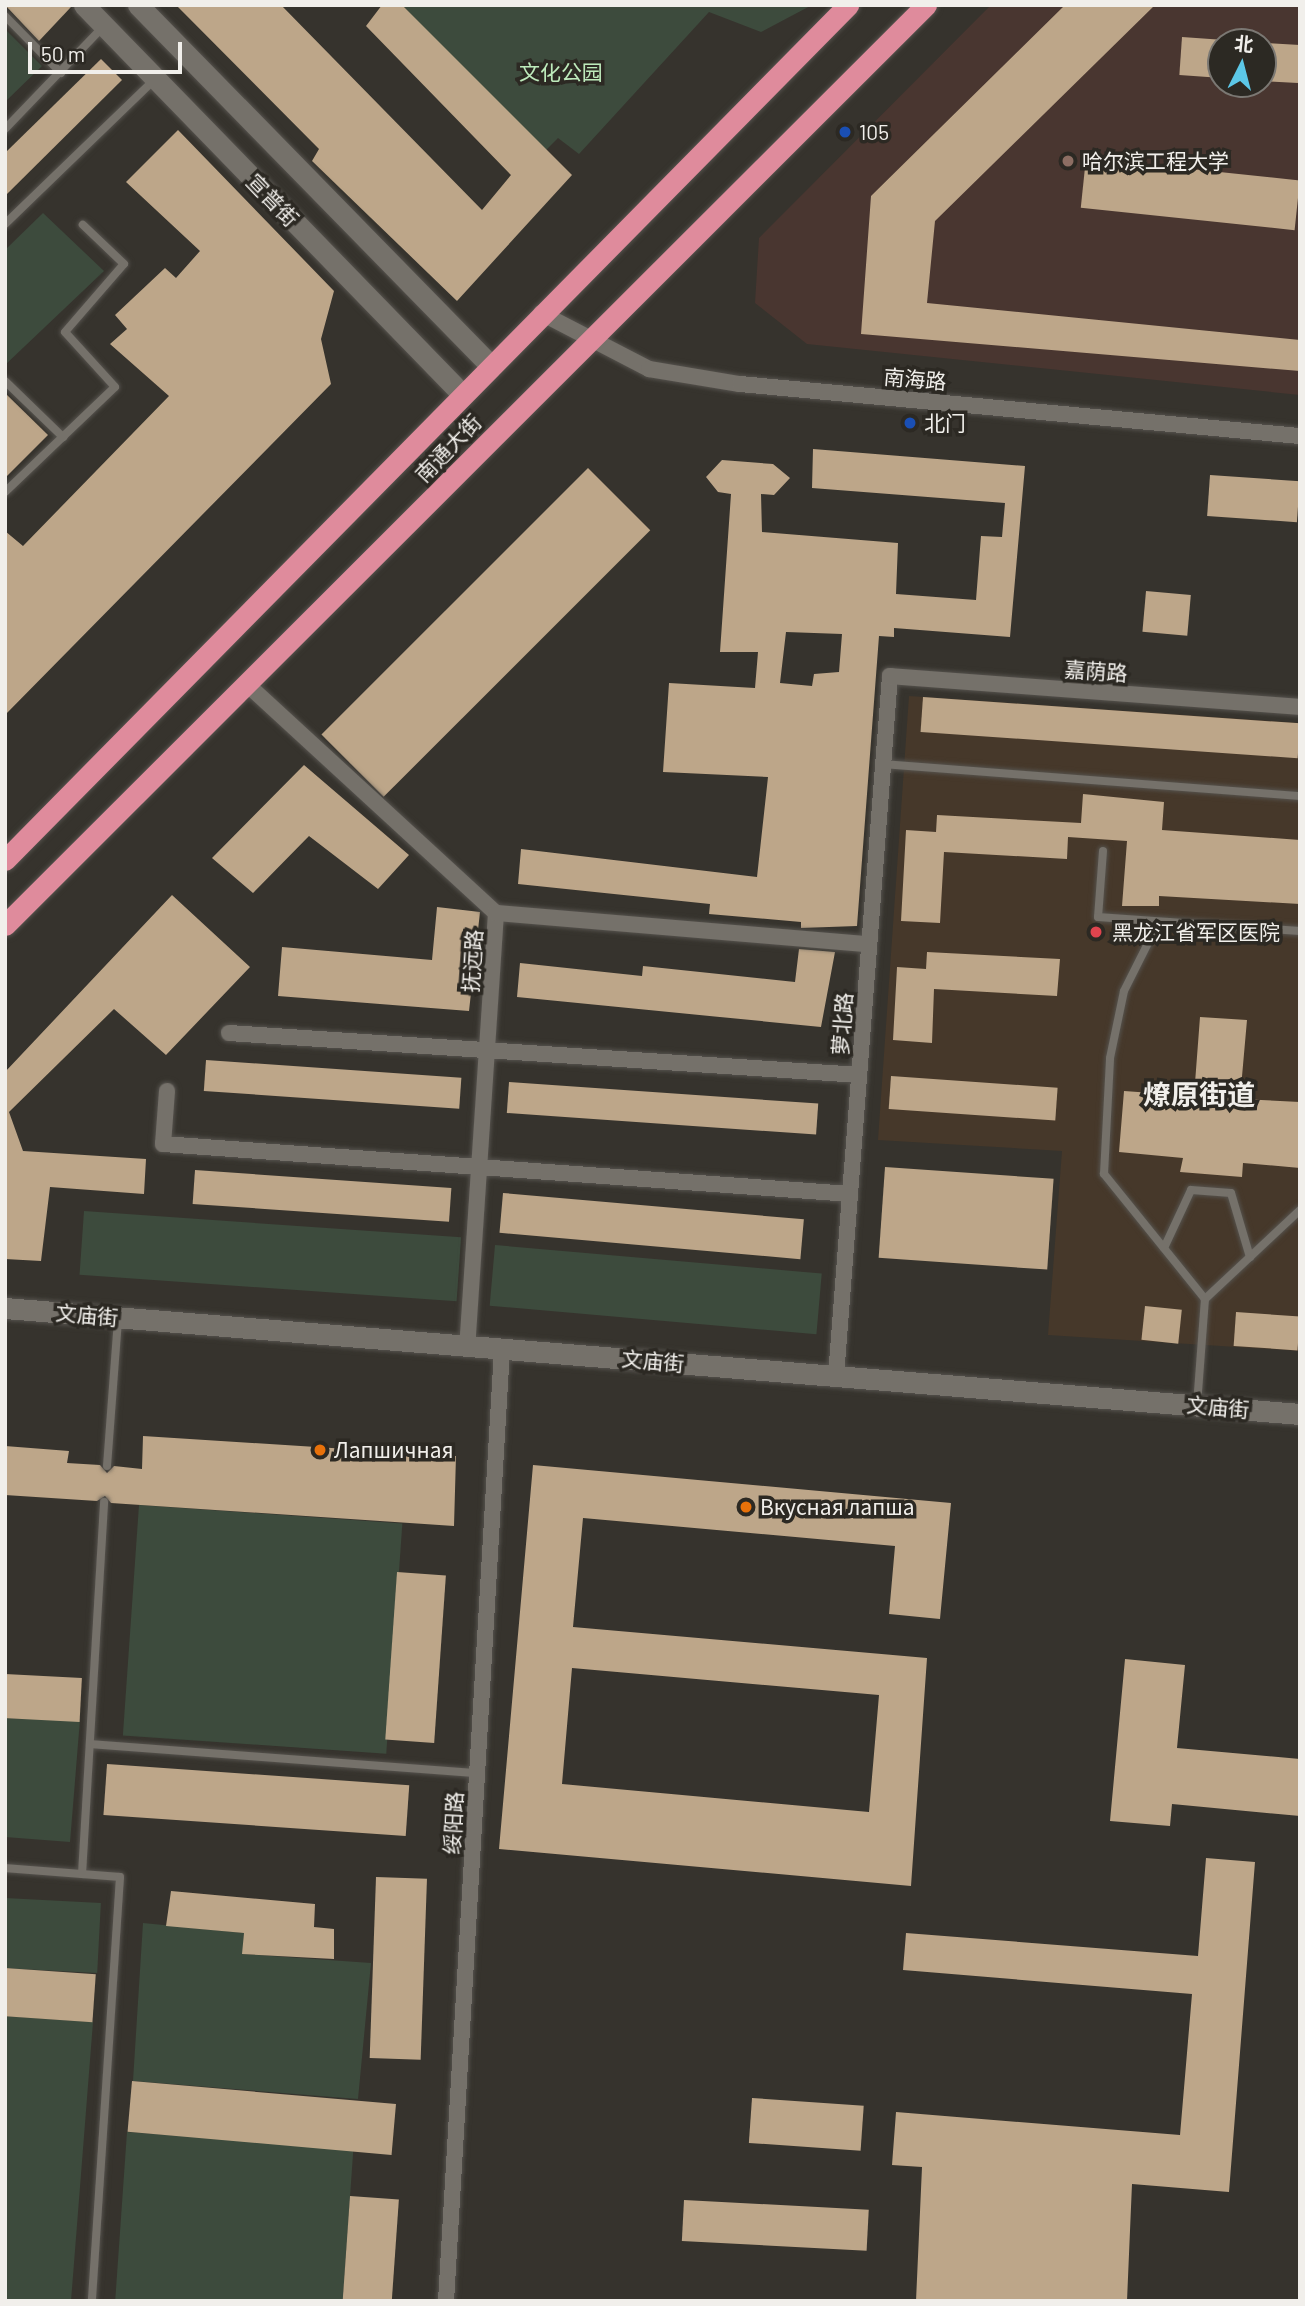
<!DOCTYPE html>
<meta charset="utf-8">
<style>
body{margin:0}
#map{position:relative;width:1305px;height:2306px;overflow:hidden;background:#36332d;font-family:Barlow,"Noto Sans SC",sans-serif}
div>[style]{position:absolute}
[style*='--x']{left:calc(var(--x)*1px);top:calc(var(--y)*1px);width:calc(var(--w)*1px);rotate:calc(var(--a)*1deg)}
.education>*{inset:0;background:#493630}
.medical>*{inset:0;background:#46382a}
.green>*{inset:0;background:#3d4b3d;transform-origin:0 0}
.building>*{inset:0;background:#bda689;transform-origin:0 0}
.roads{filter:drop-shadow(0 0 2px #55524d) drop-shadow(0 0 2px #55524d)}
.lane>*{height:8px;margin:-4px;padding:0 4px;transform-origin:4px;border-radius:4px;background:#75716a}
.street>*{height:16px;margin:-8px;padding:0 8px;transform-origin:8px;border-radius:8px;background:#75716a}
.secondary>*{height:21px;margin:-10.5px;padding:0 10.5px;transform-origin:10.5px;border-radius:10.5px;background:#75716a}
.highway>*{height:21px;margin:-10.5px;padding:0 10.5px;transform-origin:10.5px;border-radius:10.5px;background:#df8b9c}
.dots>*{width:19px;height:19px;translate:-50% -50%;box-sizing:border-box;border:4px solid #2c2923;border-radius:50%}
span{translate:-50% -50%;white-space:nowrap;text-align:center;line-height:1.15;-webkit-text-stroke:7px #2c2923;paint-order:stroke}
.park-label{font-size:21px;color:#bdeabb}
.poi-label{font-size:21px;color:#f1efeb}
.left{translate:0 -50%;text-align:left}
.street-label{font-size:21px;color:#f1efeb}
.district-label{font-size:28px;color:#f1efeb;font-weight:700}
.frame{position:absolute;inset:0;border:7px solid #f1efeb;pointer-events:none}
.north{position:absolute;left:1207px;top:28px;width:70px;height:70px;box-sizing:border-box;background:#2c2923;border:2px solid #7b7873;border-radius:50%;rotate:6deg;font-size:19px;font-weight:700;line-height:28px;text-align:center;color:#f1efeb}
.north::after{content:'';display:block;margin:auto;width:24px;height:32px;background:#5cc7e7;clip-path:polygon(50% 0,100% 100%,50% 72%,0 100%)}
.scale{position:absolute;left:28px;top:42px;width:154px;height:32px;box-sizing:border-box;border:4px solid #f1efeb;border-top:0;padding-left:9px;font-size:21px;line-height:24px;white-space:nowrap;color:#f1efeb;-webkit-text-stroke:5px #2c2923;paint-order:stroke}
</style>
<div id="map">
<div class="education">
<div style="clip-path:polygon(evenodd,991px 5px,1300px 5px,1300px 395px,807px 344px,755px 303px,759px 238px,991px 5px,1221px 42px,1263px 42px,1263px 84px,1221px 84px,1221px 42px)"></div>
</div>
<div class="medical">
<div style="clip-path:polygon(909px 696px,1300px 723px,1300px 1351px,1048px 1335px,1062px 1151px,878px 1140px)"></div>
</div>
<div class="green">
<div style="clip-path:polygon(402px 5px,812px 5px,761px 32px,709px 12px,579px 154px,558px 138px,544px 152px)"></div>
<div style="clip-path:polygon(5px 29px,42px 66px,5px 102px)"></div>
<div style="clip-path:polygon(43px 213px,104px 271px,5px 365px,5px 250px)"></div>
<div style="left:84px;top:1211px;width:378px;height:64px;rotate:4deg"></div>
<div style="left:495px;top:1245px;width:328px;height:61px;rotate:5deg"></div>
<div style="left:139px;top:1505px;width:264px;height:231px;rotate:4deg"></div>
<div style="clip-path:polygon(5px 1718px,80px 1720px,70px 1842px,5px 1837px)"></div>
<div style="left:5px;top:1898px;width:96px;height:70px;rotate:3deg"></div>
<div style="clip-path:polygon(143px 1923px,244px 1933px,243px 1954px,371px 1963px,358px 2099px,133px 2081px)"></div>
<div style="clip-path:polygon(5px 2016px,93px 2022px,71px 2301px,5px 2301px)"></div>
<div style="left:127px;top:2132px;width:227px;height:169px;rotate:4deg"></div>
</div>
<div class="building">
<div style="clip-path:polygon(5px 5px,71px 5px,71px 7px,39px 41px)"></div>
<div style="clip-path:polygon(176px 5px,281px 5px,482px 210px,511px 175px,366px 26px,382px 5px,402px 5px,572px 175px,457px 301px,312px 161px,319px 149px)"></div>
<div style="clip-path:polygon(1065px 5px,1155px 5px,935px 221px,927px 303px,1300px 340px,1300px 371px,861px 334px,871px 196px)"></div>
<div style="left:1182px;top:37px;width:39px;height:38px;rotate:4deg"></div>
<div style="left:1263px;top:43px;width:37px;height:38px;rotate:3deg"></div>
<div style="clip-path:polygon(101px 59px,122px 80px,5px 196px,5px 153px)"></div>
<div style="clip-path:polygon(178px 130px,334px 291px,321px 339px,331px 384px,5px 715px,5px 531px,23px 546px,169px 396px,110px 344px,127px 329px,115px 315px,165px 268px,176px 278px,200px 251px,126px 182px)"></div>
<div style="left:1086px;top:158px;width:215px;height:50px;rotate:6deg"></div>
<div style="clip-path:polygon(5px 393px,48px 435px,5px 478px)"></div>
<div style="clip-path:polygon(evenodd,813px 449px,1025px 466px,1010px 637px,894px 628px,894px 637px,879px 636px,857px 926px,801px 928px,801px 922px,709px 914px,710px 904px,518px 884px,521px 849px,757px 877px,768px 777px,663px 772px,669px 683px,755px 688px,758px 652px,720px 652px,731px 494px,718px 492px,706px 477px,722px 460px,773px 464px,790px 478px,774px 495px,761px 494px,762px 532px,898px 543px,896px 594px,976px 600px,981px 536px,1002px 537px,1005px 503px,812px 488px,813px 449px,786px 632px,842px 634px,839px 672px,814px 674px,812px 686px,780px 683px,786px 632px)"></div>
<div style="left:588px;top:468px;width:88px;height:377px;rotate:45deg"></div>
<div style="left:1210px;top:475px;width:90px;height:41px;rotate:4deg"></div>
<div style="left:1146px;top:591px;width:45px;height:41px;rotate:5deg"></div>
<div style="left:923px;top:697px;width:378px;height:35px;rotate:4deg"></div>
<div style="clip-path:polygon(304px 765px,409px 855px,378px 889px,309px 836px,253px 893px,212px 858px)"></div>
<div style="clip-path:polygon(1083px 794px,1164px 802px,1162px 830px,1300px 840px,1300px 904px,1159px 896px,1159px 906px,1122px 906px,1127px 841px,1068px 837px,1067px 859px,944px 852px,940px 923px,901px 921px,906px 830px,936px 832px,937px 815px,1081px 823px)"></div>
<div style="clip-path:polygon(172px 895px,250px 967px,166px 1055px,114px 1009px,9px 1112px,23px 1151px,146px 1159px,144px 1194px,50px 1187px,41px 1261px,5px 1259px,5px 1072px)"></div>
<div style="clip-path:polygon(437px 907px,480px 912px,469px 1011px,278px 996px,282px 947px,432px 960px)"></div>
<div style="clip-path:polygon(799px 949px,835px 952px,821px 1027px,517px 997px,520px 963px,642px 976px,643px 966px,795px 982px)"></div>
<div style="clip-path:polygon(927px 952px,1060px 959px,1057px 996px,934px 989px,932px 1043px,893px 1040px,897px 967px,926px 969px)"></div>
<div style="clip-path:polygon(1200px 1017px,1247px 1020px,1240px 1099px,1300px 1102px,1300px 1168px,1243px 1163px,1242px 1177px,1180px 1172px,1183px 1158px,1119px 1152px,1124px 1091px,1194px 1096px)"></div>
<div style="left:206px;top:1060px;width:256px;height:31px;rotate:4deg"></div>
<div style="left:891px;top:1076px;width:167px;height:33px;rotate:4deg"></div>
<div style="left:509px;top:1082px;width:310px;height:31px;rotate:4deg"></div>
<div style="left:885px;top:1167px;width:169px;height:91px;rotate:4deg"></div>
<div style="left:195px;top:1170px;width:257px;height:34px;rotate:4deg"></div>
<div style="left:503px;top:1193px;width:302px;height:40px;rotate:5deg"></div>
<div style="left:1145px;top:1306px;width:37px;height:34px;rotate:6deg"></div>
<div style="left:1236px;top:1312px;width:64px;height:34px;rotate:4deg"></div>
<div style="clip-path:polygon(143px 1436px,456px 1456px,454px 1526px,111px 1503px,105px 1496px,97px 1501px,5px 1495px,5px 1446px,69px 1451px,67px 1463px,100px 1465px,107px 1473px,114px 1466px,142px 1469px)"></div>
<div style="clip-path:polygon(evenodd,533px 1465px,951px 1503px,940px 1619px,889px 1614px,895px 1546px,583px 1518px,573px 1627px,927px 1658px,911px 1886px,499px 1849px,533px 1465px,572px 1668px,879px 1695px,869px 1812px,562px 1784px,572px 1668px)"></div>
<div style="left:397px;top:1572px;width:49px;height:168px;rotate:4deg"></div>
<div style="clip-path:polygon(1125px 1659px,1185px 1665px,1177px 1748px,1300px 1759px,1300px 1816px,1172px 1804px,1170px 1826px,1110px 1821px)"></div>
<div style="left:5px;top:1674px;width:77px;height:44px;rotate:3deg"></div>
<div style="left:107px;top:1764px;width:303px;height:51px;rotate:4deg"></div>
<div style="clip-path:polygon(1206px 1858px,1255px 1862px,1229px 2192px,1132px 2184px,1127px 2301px,916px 2301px,922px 2167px,892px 2165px,896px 2112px,1180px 2135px,1192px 1994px,903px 1970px,906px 1933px,1198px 1956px)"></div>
<div style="left:376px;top:1877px;width:51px;height:181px;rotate:2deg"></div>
<div style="clip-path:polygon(171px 1891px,315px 1904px,314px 1927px,334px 1929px,334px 1959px,242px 1954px,244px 1933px,166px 1926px)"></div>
<div style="left:5px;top:1968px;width:91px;height:48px;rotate:4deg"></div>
<div style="left:132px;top:2081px;width:265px;height:51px;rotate:5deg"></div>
<div style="left:752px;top:2098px;width:112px;height:45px;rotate:4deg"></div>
<div style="left:350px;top:2196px;width:49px;height:105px;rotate:4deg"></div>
<div style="left:684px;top:2200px;width:185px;height:41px;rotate:3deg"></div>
</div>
<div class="roads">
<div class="lane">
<div style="--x:5;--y:16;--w:80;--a:45.5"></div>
<div style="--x:5;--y:129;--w:140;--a:-46.2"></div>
<div style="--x:5;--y:224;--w:207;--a:-44"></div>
<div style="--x:5;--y:381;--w:81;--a:44"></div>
<div style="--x:5;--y:492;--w:152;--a:-43.7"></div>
<div style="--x:115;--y:387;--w:74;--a:-132.3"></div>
<div style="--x:65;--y:332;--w:90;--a:-49.1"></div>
<div style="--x:124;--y:264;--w:57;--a:-136.4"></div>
<div style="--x:883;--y:764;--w:418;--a:4.4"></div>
<div style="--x:1103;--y:851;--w:66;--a:94.3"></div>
<div style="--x:1098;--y:917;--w:71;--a:4"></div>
<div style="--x:1164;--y:1248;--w:64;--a:-65"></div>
<div style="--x:1191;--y:1190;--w:40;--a:4.3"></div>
<div style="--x:1231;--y:1193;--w:67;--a:73.5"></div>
<div style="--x:1205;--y:1299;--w:161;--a:-128.9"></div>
<div style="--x:1104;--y:1174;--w:116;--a:-87"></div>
<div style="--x:1110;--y:1058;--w:68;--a:-78.2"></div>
<div style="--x:1124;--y:991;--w:63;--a:-63.4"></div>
<div style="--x:1152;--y:935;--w:21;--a:-37"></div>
<div style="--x:1169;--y:922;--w:131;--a:3.9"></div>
<div style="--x:1197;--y:1405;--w:106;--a:-85.7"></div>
<div style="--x:1205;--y:1299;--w:130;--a:-43.1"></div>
<div style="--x:107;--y:1466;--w:147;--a:-85.7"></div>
<div style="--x:90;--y:1744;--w:388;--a:4.3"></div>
<div style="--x:5;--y:1868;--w:115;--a:4.5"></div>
<div style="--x:120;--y:1877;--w:425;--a:93.8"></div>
<div style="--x:82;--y:1874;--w:373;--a:-86.6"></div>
</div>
<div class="street">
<div style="--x:541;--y:313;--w:122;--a:27.4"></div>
<div style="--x:649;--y:369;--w:92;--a:9.4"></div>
<div style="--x:740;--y:384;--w:562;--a:5.31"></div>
<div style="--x:249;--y:686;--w:335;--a:42.6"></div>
<div style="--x:496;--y:913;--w:434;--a:93.8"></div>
<div style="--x:496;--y:913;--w:374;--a:4.8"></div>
<div style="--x:229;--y:1033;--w:631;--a:3.81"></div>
<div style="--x:167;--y:1091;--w:53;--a:94.3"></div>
<div style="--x:163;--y:1144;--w:689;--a:4.16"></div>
<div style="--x:836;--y:1376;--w:702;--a:-85.59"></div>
<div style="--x:890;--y:676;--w:411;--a:4.3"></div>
<div style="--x:446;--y:2301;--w:954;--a:-86.63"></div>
</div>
<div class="secondary">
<div style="--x:84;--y:5;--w:542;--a:45.82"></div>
<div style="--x:138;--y:5;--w:503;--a:45.64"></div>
<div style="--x:5;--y:1308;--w:1299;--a:4.68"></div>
</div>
<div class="highway">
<div style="--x:5;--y:860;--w:1201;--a:-45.4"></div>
<div style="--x:5;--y:925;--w:1302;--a:-44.97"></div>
</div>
</div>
<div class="dots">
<div style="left:845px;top:132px;background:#1a4fb4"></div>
<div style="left:1068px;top:161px;background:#8d6e63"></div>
<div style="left:910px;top:423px;background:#1a4fb4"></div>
<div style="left:1096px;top:932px;background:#e0444e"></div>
<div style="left:320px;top:1450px;background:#e8710a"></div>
<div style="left:746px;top:1507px;background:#e8710a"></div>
</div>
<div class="park-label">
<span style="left:561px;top:72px">文化公园</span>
</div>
<div class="poi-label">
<span class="left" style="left:859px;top:132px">105</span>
<span class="left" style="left:1082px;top:161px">哈尔滨工程大学</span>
<span class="left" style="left:924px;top:423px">北门</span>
<span class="left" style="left:1112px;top:932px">黑龙江省军区医院</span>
<span class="left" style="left:334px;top:1450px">Лапшичная</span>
<span class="left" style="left:760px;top:1507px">Вкусная лапша</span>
</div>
<div class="street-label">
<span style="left:273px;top:200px;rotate:46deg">宣普街</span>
<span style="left:915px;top:379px;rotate:5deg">南海路</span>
<span style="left:448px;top:448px;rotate:-46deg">南通大街</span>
<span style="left:1096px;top:671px;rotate:4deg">嘉荫路</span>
<span style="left:472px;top:961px;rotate:-86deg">抚远路</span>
<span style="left:842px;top:1024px;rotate:-86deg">萝北路</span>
<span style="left:87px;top:1315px;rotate:5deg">文庙街</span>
<span style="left:653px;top:1361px;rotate:5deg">文庙街</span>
<span style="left:1218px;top:1407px;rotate:5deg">文庙街</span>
<span style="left:453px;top:1823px;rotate:-87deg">绥阳路</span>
</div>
<div class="district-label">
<span style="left:1199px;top:1094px">燎原街道</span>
</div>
<div class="frame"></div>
<div class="north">北</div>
<div class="scale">50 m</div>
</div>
